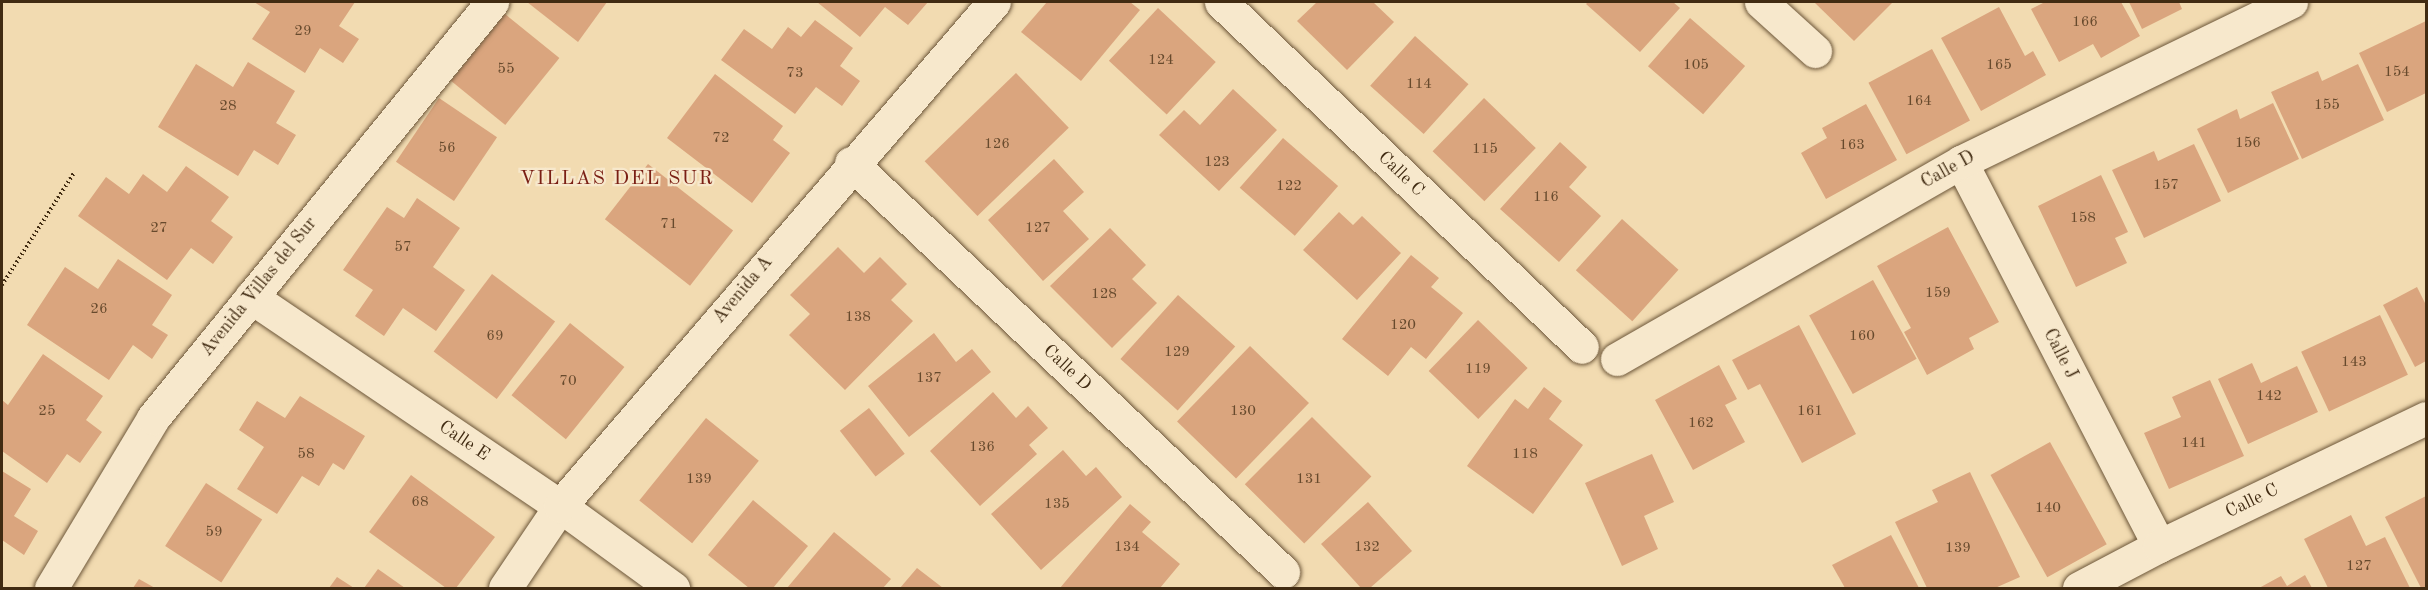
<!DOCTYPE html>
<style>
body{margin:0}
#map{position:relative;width:2428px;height:590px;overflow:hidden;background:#f2dbb1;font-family:"Old Standard TT",serif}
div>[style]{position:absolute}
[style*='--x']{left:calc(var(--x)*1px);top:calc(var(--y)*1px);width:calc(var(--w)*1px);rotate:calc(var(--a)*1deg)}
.building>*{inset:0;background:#daa57e;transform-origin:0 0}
.path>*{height:4px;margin-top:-2px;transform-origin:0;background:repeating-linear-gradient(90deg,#412b12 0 1.5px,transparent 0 4.5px)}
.roads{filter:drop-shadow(0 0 2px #6d573a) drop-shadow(0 0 2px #6d573a)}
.street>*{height:33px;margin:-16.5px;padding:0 16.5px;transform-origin:16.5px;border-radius:16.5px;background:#f7e8cc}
span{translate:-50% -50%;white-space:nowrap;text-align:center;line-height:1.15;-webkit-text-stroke:4.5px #f7e8cc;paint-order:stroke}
.number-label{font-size:15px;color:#674a2d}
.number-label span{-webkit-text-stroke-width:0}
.street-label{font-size:18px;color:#412b12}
.neighbourhood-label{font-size:20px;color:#7a1f14;letter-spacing:1.5px}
.frame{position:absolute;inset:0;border:3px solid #412b12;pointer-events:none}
</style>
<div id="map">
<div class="building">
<div style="clip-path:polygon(254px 2px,355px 2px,339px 26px,359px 39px,343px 63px,320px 48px,305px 73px,252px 39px,270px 12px)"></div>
<div style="clip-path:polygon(527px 2px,607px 2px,578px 42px)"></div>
<div style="clip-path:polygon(817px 2px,928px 2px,908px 25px,885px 7px,860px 37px)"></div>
<div style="clip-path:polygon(1047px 2px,1130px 2px,1140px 10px,1081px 81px,1021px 32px)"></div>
<div style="clip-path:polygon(1317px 2px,1373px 2px,1394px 22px,1347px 70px,1297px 21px)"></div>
<div style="clip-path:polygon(1588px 2px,1673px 2px,1680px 8px,1640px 52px,1586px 4px)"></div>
<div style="clip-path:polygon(1814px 2px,1893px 2px,1854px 41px)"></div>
<div style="clip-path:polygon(2045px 2px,2121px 2px,2140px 36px,2101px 58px,2093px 44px,2059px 62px,2031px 9px)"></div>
<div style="clip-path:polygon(2129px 2px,2179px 2px,2182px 9px,2142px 29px)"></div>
<div style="clip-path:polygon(1999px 7px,2025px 56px,2033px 51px,2046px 75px,1981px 111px,1941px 38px)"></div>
<div style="left:1158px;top:8px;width:79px;height:72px;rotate:43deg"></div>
<div style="left:505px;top:14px;width:70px;height:86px;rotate:39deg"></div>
<div style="left:1690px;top:18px;width:73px;height:64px;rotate:41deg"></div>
<div style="clip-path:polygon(815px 20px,853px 48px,840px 66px,860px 81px,842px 106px,816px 87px,795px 114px,721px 60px,744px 29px,772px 49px,788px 27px,801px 37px)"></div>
<div style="clip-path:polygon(2426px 21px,2426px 93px,2387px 112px,2359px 53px)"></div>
<div style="left:1415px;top:36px;width:72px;height:67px;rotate:42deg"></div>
<div style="left:1932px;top:49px;width:81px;height:72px;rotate:62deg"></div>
<div style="clip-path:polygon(248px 62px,295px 91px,276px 123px,296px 135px,278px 165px,254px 150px,238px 176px,158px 127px,196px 64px,233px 87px)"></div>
<div style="clip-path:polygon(2358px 64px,2384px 120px,2302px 159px,2271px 92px,2318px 71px,2322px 81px)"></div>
<div style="left:1016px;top:73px;width:76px;height:127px;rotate:46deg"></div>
<div style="clip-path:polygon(715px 74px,783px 126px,773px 140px,790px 153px,752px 203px,667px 138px)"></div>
<div style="clip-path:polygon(1233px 89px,1277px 130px,1219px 191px,1159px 135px,1184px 110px,1200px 125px)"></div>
<div style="left:439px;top:98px;width:70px;height:77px;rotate:34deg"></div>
<div style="left:1484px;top:98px;width:72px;height:74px;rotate:44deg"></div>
<div style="clip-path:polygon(2273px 103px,2299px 159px,2228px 193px,2197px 129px,2237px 109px,2240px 119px)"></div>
<div style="clip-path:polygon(1866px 104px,1897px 160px,1826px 199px,1801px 153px,1827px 138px,1822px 128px)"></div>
<div style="left:1283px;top:138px;width:73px;height:66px;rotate:41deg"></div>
<div style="clip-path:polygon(1560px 142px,1587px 167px,1569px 187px,1601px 216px,1559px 262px,1500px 209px)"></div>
<div style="clip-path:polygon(2194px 144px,2221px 201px,2144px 238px,2112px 170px,2154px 151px,2158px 161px)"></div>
<div style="clip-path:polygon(1054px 159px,1084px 192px,1063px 211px,1089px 239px,1043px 281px,988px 220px)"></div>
<div style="left:648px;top:164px;width:108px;height:70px;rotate:38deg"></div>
<div style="clip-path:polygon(186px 166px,229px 197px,211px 221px,233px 237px,213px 264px,191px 248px,167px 280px,78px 216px,106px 177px,129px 194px,143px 174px,167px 192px)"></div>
<div style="clip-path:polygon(2101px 175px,2128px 232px,2115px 238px,2127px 263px,2076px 287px,2038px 206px)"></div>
<div style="clip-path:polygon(417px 198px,460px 228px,433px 267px,465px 290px,436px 331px,403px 308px,384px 336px,355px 316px,373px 290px,343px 270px,387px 207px,404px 218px)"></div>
<div style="clip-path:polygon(1339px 212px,1353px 225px,1362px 216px,1401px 253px,1357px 300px,1303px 250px)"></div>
<div style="left:1622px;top:219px;width:76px;height:69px;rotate:42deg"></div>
<div style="clip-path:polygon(1948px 227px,1999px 322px,1969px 338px,1974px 349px,1927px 375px,1904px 332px,1911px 328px,1877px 266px)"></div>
<div style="clip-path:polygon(1110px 228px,1146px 265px,1132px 279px,1157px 303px,1112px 348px,1050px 286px)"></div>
<div style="clip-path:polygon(838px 247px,864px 273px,880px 257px,907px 284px,891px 300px,913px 321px,845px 390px,789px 335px,810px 314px,790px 295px)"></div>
<div style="clip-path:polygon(1411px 255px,1439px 278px,1431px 287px,1463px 313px,1426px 359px,1411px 347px,1388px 376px,1342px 339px)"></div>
<div style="clip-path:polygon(118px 259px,172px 295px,152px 325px,168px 335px,152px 359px,133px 345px,109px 380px,27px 325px,65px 267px,98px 289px)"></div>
<div style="left:492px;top:274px;width:79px;height:97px;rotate:37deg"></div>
<div style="left:1873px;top:280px;width:90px;height:73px;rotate:61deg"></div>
<div style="clip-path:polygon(2417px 287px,2426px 305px,2426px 361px,2415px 367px,2383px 305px)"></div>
<div style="left:1178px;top:295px;width:77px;height:86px;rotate:42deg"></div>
<div style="left:2380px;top:315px;width:66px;height:87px;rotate:65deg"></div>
<div style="left:1478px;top:320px;width:69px;height:71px;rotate:44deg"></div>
<div style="left:570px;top:323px;width:70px;height:93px;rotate:39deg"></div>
<div style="clip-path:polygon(1799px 325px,1856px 434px,1802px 463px,1760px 384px,1748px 390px,1732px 360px)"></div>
<div style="clip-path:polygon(934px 333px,956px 362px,972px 349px,991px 372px,909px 437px,868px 386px)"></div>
<div style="left:1250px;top:346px;width:82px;height:105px;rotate:44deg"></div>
<div style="clip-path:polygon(43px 354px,103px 396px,86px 420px,102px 432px,80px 463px,67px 454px,47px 483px,2px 451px,2px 400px,8px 405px)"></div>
<div style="clip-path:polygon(2252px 363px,2261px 383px,2297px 366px,2318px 412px,2248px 444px,2218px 379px)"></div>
<div style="clip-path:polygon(1719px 365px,1737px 399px,1725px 405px,1745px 442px,1693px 470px,1655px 400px)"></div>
<div style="clip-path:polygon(2210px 380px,2244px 456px,2169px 489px,2144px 433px,2181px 417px,2172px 397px)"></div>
<div style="clip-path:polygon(1544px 387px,1562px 401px,1549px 419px,1583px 445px,1533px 514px,1467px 466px,1515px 399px,1528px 409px)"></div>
<div style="clip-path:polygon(993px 392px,1016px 418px,1028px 406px,1048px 428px,1029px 445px,1037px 454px,980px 506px,930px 451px)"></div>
<div style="clip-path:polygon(300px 396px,365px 436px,344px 470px,333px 463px,319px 486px,302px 476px,277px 514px,237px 489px,264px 447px,239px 430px,257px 401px,285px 418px)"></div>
<div style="left:869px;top:408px;width:58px;height:37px;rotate:52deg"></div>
<div style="left:1312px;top:417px;width:84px;height:95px;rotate:45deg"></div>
<div style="left:706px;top:418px;width:68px;height:106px;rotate:39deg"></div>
<div style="left:2050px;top:442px;width:117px;height:68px;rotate:61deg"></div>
<div style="clip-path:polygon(1063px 450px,1086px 476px,1096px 467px,1122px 497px,1041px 570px,991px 514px)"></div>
<div style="clip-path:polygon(1652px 454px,1674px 502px,1644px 516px,1658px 549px,1622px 566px,1585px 483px)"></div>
<div style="clip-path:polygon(2px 471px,31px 489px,14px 516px,38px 531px,24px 555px,2px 540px)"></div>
<div style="clip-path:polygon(1970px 472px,2020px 577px,1995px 588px,1927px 588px,1895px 522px,1938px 502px,1932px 490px)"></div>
<div style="clip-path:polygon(411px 475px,495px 537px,456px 588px,446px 588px,369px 532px)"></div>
<div style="left:206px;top:483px;width:67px;height:75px;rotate:33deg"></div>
<div style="clip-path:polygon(2426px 496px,2426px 588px,2421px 588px,2385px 517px)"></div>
<div style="clip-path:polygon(753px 500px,808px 546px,773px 588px,749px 588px,708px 555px)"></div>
<div style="clip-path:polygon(1368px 502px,1412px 551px,1370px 588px,1361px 588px,1321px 544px)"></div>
<div style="clip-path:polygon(1130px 504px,1151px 522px,1142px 532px,1180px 564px,1160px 588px,1060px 588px)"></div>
<div style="clip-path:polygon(2351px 515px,2366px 546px,2385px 537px,2410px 588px,2328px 588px,2304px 539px)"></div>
<div style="clip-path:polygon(834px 532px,891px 579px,883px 588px,787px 588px)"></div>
<div style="clip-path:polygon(1891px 535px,1919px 588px,1845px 588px,1832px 565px)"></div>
<div style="clip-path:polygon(917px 568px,943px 588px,900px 588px)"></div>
<div style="clip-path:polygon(378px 569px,405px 588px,364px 588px)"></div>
<div style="clip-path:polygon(2305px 575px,2312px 588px,2259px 588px,2281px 576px,2287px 586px)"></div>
<div style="clip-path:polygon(337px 577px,354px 588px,329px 588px)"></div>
<div style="clip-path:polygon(139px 579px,155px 588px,133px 588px)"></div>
</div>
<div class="path">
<div style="--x:2;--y:285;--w:133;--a:-57.3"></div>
</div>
<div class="roads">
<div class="street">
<div style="--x:1221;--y:2;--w:499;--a:43.7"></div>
<div style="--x:1761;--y:2;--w:73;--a:42.2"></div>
<div style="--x:1961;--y:162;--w:432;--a:62.7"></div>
<div style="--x:851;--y:163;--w:595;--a:43.43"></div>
<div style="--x:251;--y:297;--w:373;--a:34.1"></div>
<div style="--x:560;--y:506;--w:140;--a:36"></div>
<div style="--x:1617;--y:359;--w:396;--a:-29.8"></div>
<div style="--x:1961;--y:162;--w:367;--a:-25.9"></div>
<div style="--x:51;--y:588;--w:198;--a:-59"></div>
<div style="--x:153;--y:418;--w:537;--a:-50.82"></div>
<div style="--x:505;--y:588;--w:99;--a:-56.1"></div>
<div style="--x:560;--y:506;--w:665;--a:-49.27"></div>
<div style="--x:2079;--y:588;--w:90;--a:-27.7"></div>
<div style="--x:2159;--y:546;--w:296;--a:-25.6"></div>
</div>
</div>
<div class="number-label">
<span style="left:2085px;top:23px">166</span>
<span style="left:303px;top:32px">29</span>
<span style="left:1161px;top:61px">124</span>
<span style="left:1696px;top:66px">105</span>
<span style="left:1999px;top:66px">165</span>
<span style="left:506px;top:70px">55</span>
<span style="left:2397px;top:73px">154</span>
<span style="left:795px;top:74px">73</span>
<span style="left:1419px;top:85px">114</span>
<span style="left:1919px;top:102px">164</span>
<span style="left:2327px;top:106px">155</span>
<span style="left:228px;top:107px">28</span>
<span style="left:721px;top:139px">72</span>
<span style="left:2248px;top:144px">156</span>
<span style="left:997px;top:145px">126</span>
<span style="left:1852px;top:146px">163</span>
<span style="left:447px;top:149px">56</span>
<span style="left:1485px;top:150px">115</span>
<span style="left:1217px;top:163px">123</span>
<span style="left:2166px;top:186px">157</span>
<span style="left:1289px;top:187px">122</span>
<span style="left:1546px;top:198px">116</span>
<span style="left:2083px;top:219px">158</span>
<span style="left:669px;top:225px">71</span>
<span style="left:159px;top:229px">27</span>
<span style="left:1038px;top:229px">127</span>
<span style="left:403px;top:248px">57</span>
<span style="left:1938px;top:294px">159</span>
<span style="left:1104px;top:295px">128</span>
<span style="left:99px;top:310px">26</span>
<span style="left:858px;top:318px">138</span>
<span style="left:1403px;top:326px">120</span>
<span style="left:495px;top:337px">69</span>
<span style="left:1862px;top:337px">160</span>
<span style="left:1177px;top:353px">129</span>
<span style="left:2354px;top:363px">143</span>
<span style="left:1478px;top:370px">119</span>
<span style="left:929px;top:379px">137</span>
<span style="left:568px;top:382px">70</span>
<span style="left:2269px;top:397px">142</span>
<span style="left:47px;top:412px">25</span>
<span style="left:1243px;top:412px">130</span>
<span style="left:1810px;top:412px">161</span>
<span style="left:1701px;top:424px">162</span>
<span style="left:2194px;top:444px">141</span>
<span style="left:982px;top:448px">136</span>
<span style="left:306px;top:455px">58</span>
<span style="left:1525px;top:455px">118</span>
<span style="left:699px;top:480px">139</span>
<span style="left:1309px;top:480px">131</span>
<span style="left:420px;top:503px">68</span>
<span style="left:1057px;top:505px">135</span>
<span style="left:2048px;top:509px">140</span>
<span style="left:214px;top:533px">59</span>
<span style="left:1127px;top:548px">134</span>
<span style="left:1367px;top:548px">132</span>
<span style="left:1958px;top:549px">139</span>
<span style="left:2359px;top:567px">127</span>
</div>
<div class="street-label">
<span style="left:1948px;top:170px;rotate:-29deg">Calle D</span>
<span style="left:1401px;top:174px;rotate:44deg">Calle C</span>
<span style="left:259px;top:287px;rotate:-51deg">Avenida Villas del Sur</span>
<span style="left:743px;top:290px;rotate:-50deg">Avenida A</span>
<span style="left:2060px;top:354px;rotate:63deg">Calle J</span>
<span style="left:1067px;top:368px;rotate:43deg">Calle D</span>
<span style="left:464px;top:441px;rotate:34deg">Calle E</span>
<span style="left:2252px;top:501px;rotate:-26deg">Calle C</span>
</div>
<div class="neighbourhood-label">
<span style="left:617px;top:179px">VILLAS DEL SUR</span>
</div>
<div class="frame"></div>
</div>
